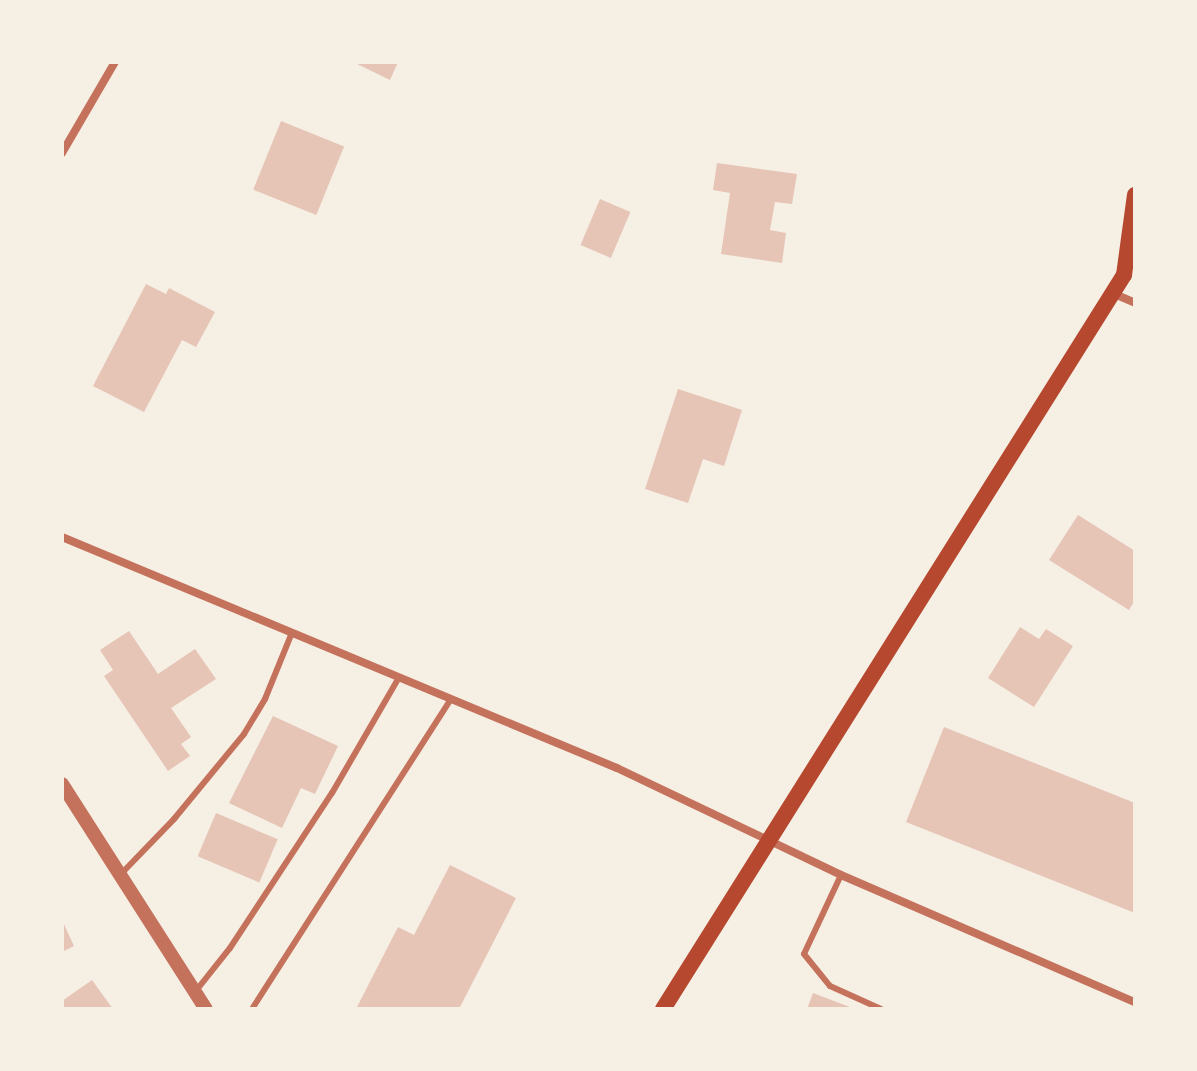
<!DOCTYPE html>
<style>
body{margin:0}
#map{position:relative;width:1197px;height:1071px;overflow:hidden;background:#f6efe4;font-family:Montserrat,sans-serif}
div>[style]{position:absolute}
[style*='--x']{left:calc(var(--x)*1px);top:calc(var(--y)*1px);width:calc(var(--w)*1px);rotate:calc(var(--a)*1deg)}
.building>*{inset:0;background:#e6c5b7;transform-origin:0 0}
.service>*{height:6px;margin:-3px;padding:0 3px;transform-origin:3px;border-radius:3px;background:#c5725c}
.minor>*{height:8px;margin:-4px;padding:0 4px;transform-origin:4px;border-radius:4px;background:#c5725c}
.tertiary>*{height:14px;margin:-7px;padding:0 7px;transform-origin:7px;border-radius:7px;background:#c5725c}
.secondary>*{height:16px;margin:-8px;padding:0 8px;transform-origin:8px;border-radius:8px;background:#b5482f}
span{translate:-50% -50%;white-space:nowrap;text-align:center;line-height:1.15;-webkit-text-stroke:8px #f6efe4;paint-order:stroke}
.frame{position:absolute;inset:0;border:64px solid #f6efe4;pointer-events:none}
</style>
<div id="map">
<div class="building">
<div style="clip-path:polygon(353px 62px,398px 62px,390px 80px)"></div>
<div style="left:281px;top:121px;width:68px;height:74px;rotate:22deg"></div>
<div style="clip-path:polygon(717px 163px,797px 174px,792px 204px,775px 202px,770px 230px,786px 233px,782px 263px,721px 254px,730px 193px,713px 190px)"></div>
<div style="left:600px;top:199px;width:33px;height:50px;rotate:23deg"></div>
<div style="clip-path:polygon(146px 284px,166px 294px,169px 288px,215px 312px,196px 347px,182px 340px,144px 412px,93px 386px)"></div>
<div style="clip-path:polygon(678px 389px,742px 410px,724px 466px,703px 459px,688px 503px,645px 489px)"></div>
<div style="clip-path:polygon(1078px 515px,1135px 551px,1135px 600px,1129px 610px,1049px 560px)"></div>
<div style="clip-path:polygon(1020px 627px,1039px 639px,1046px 629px,1073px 646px,1034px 707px,988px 678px)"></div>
<div style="clip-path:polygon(129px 631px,158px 674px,195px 649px,216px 679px,171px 708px,191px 737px,181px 744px,190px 756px,168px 771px,104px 676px,113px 670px,100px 650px)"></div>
<div style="clip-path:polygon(273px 716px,338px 746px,315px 794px,301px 788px,282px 828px,229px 803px)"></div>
<div style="clip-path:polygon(944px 727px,1135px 803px,1135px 913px,906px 822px)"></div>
<div style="left:216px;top:813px;width:67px;height:47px;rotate:23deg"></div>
<div style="clip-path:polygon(450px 865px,516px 898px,459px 1009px,356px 1009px,398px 927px,414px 935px)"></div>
<div style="clip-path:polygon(62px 920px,74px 946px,62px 952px)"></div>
<div style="clip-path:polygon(92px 980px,113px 1009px,62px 1009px,62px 1001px)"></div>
<div style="clip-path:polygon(813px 993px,855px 1009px,807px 1009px)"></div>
</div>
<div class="service">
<div style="--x:120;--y:875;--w:78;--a:-46"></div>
<div style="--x:174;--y:819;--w:110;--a:-50.5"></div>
<div style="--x:244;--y:734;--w:41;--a:-59"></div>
<div style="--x:265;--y:699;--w:69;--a:-67.9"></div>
<div style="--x:841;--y:875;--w:87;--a:115.1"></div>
<div style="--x:804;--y:954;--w:41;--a:50.9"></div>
<div style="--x:830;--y:986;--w:56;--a:24.3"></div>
<div style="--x:195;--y:992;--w:56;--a:-51.5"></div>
<div style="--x:230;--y:948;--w:186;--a:-56.7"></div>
<div style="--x:332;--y:793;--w:132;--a:-59.9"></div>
<div style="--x:252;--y:1009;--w:367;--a:-57.3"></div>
</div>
<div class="minor">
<div style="--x:62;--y:153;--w:105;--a:-59.8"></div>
<div style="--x:1112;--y:293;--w:25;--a:23"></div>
<div style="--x:62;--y:537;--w:601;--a:22.6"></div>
<div style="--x:617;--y:768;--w:248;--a:25.5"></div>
<div style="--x:841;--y:875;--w:320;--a:23.4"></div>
</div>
<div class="tertiary">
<div style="--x:62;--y:784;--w:267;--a:57.4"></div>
</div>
<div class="secondary">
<div style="--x:663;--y:1009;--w:867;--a:-57.87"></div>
<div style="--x:1124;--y:275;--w:81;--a:-82.2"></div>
</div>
<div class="frame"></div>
</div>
